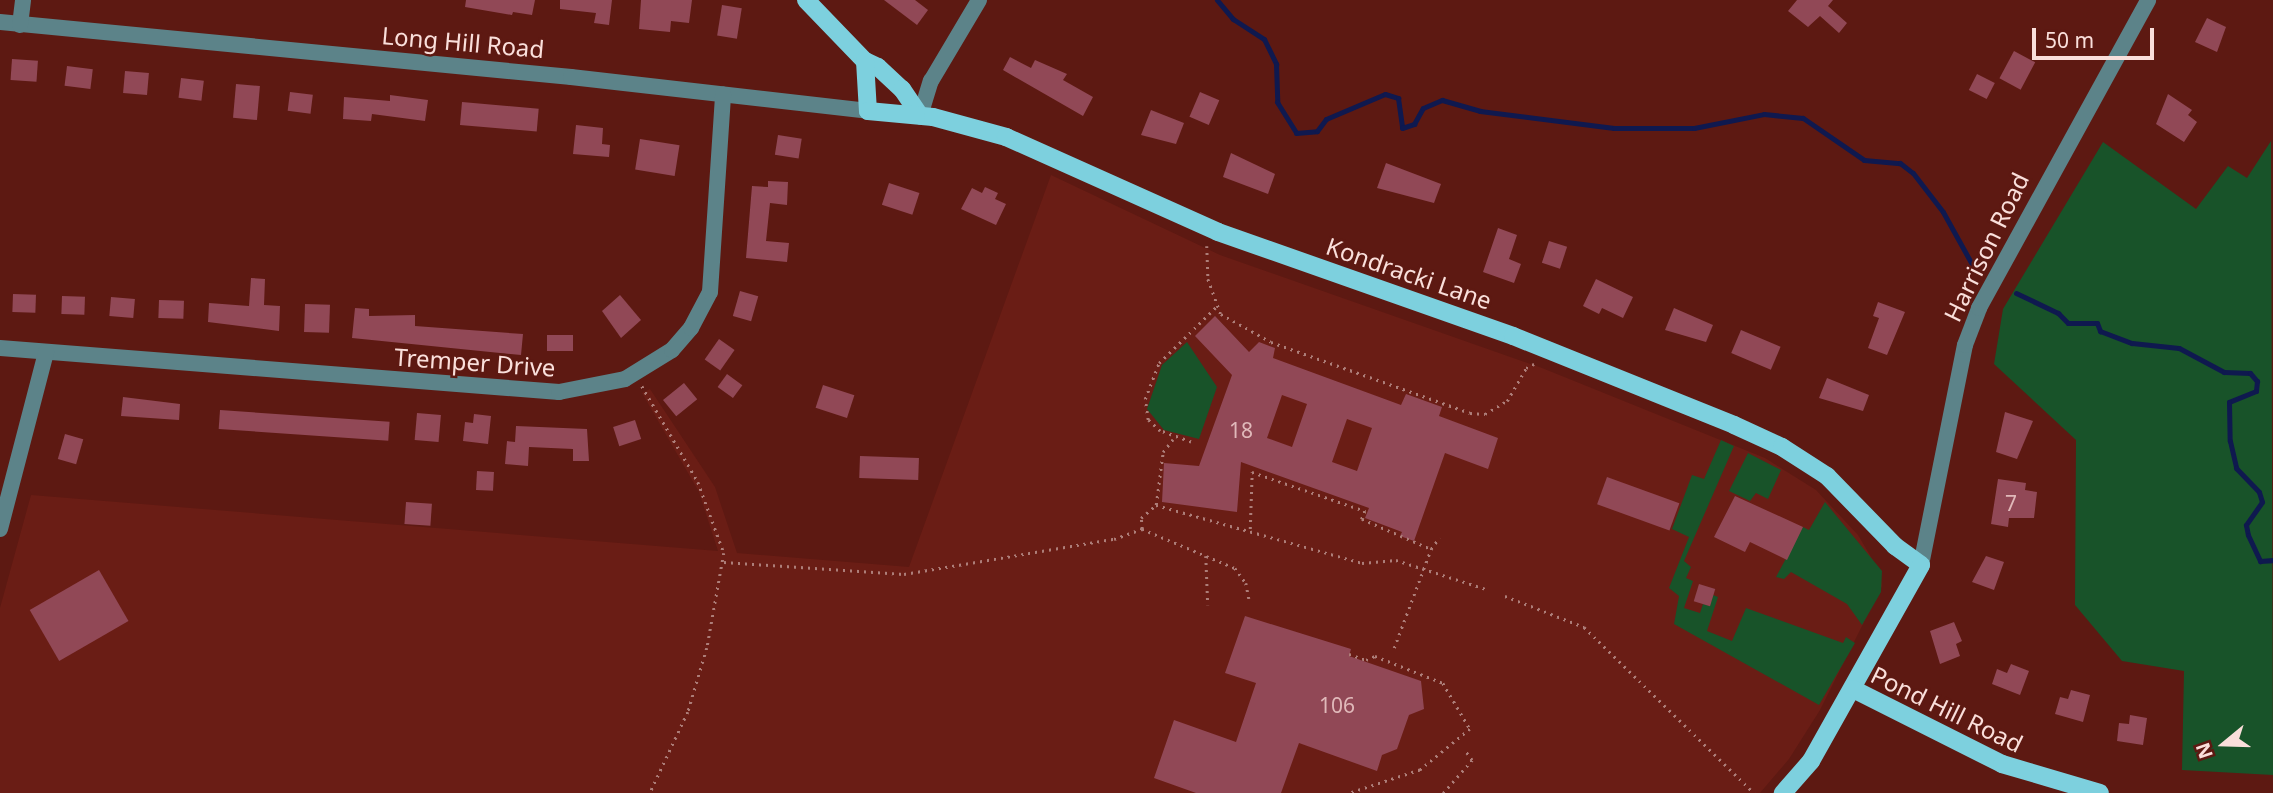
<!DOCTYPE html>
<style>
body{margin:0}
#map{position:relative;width:2273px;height:793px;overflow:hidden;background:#5d1912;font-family:"Noto Sans",sans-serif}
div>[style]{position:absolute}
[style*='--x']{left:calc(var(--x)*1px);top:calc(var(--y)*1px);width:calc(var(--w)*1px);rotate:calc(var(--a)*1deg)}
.built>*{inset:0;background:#6a1d15}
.green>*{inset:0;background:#185329}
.stream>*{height:5px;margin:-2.5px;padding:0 2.5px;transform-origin:2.5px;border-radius:2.5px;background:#0f194f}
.building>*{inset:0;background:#914856;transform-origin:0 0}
.path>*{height:2.5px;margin-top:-1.25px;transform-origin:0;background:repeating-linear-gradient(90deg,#ad7e79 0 2px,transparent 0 7px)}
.minor>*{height:16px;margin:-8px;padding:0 8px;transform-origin:8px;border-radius:8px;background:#5c8389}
.major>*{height:18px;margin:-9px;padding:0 9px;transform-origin:9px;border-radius:9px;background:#7dd0de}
span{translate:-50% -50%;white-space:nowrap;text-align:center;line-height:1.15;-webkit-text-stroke:5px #5d1912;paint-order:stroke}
.number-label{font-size:21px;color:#e0b9ba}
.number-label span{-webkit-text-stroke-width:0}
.street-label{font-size:24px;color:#fadfdb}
.north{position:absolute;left:2189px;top:709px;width:70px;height:70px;-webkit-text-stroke:5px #5d1912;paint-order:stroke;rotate:251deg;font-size:19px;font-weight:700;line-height:28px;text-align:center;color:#fadfdb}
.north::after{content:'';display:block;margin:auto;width:24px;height:32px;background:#fadfdb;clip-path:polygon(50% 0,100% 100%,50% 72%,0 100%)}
.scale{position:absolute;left:2032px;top:28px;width:122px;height:32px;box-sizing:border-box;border:4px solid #fadfdb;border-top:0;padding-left:9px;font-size:21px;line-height:24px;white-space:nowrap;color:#fadfdb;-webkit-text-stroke:5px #5d1912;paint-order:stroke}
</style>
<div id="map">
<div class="built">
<div style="clip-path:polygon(1051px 175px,1220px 255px,1542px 368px,1765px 458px,1816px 490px,1858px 535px,1880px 572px,1882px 586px,1820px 710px,1789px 759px,1760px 793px,0 793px,0 608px,31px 495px,718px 551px,699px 492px,642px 393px,650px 389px,715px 487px,737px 553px,909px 567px)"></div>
</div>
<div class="green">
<div style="clip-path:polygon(2271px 141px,2273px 775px,2182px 770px,2184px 671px,2122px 661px,2075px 605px,2076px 440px,1994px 364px,2003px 309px,2103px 142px,2196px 209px,2228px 166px,2247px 178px)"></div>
<div style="clip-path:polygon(1187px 342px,1217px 387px,1199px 439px,1164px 430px,1147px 409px,1162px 365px)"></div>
<div style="clip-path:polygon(1721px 440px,1734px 446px,1684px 561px,1691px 567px,1686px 578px,1693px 581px,1684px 608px,1700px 613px,1703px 604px,1710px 606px,1713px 595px,1718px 597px,1707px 631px,1732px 641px,1746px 608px,1843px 643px,1846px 637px,1855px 643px,1819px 705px,1674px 624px,1679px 596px,1669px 588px,1689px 537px,1672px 529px,1692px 475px,1704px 479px)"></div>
<div style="clip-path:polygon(1748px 453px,1781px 470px,1768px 499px,1756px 493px,1750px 501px,1729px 491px)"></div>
<div style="clip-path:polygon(1825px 502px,1882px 571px,1881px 592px,1862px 625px,1847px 604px,1791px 572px,1784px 579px,1776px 577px,1803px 527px,1809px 530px)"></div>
</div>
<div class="stream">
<div style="--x:1217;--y:0;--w:25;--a:50"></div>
<div style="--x:1233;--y:19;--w:37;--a:33"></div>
<div style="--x:1264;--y:39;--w:28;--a:64"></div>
<div style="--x:1276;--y:64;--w:38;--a:88"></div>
<div style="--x:1277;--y:102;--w:36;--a:58"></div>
<div style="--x:1296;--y:133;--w:21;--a:-5"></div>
<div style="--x:1317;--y:131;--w:15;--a:-53"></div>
<div style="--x:1326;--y:119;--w:64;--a:-23"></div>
<div style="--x:1385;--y:94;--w:14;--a:17"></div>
<div style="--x:1398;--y:98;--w:30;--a:82"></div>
<div style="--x:1402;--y:128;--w:13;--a:-18"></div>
<div style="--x:1414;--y:124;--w:18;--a:-61"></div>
<div style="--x:1423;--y:108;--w:21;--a:-23"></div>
<div style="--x:1442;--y:100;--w:40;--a:16"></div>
<div style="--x:1480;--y:111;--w:135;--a:7.2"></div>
<div style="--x:1614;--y:128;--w:80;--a:0"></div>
<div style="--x:1694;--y:128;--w:71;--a:-11.3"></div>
<div style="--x:1764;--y:114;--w:39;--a:6"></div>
<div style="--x:1803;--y:118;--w:74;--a:34.5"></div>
<div style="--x:1864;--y:160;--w:36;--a:5"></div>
<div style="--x:1900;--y:163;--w:16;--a:38"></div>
<div style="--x:1913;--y:173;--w:49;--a:52.4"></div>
<div style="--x:1943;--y:212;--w:64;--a:61"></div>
<div style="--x:2016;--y:293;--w:47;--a:25.5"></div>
<div style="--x:2058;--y:313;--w:14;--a:45"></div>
<div style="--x:2068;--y:323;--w:29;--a:0"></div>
<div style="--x:2097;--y:323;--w:9;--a:69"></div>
<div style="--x:2100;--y:331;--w:34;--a:21"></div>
<div style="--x:2132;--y:343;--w:47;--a:6.1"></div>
<div style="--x:2179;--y:348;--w:51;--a:28.1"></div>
<div style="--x:2224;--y:372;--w:26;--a:2"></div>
<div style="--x:2250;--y:373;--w:11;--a:49"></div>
<div style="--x:2257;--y:381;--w:10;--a:96"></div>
<div style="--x:2256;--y:391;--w:29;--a:158"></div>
<div style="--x:2229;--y:402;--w:39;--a:89"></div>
<div style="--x:2230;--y:441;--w:28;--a:77"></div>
<div style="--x:2236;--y:468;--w:33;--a:46"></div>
<div style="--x:2259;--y:492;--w:10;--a:73"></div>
<div style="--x:2262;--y:502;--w:28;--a:125"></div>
<div style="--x:2246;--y:525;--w:10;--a:79"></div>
<div style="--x:2248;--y:535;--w:29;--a:65"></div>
<div style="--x:2260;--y:561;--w:13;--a:-4"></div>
</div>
<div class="building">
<div style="clip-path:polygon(466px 0,535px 0,532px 15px,513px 12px,512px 15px,465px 7px)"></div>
<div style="clip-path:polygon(560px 0,612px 0,609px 25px,594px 23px,596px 13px,560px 9px)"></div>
<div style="clip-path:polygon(641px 0,692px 0,689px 23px,671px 21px,670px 32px,639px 29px)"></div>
<div style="clip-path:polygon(884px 0,915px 0,928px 10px,917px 25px)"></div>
<div style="clip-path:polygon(1797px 0,1833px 0,1828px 6px,1847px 23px,1839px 33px,1820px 16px,1808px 27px,1788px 11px)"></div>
<div style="left:722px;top:5px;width:20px;height:31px;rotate:9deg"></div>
<div style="clip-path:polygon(2207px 18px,2226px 27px,2217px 52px,2195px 42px)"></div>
<div style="left:2014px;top:51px;width:24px;height:31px;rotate:28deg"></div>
<div style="clip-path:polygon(1010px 57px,1031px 68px,1035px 60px,1067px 74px,1063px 80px,1093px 97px,1083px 116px,1003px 70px)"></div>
<div style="left:12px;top:59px;width:26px;height:21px;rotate:4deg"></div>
<div style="left:67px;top:66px;width:26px;height:20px;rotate:7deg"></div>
<div style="left:125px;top:71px;width:24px;height:22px;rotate:5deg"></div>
<div style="left:1977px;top:74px;width:20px;height:18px;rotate:27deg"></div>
<div style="left:181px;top:78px;width:23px;height:20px;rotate:7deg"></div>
<div style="left:236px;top:84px;width:24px;height:34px;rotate:5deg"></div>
<div style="left:290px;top:92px;width:23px;height:19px;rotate:7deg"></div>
<div style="left:1200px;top:92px;width:21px;height:27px;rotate:23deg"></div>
<div style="clip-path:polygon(2168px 94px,2192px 110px,2188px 115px,2197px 122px,2184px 142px,2156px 124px)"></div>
<div style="clip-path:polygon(390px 95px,428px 100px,425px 121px,372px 114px,371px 121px,343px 119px,344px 97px,390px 101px)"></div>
<div style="left:462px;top:102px;width:77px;height:23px;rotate:5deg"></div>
<div style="clip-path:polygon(1151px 110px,1184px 123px,1176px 144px,1141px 135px)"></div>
<div style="clip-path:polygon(576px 125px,603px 128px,602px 144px,610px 145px,609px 157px,573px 154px)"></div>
<div style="left:778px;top:135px;width:24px;height:20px;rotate:9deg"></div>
<div style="left:640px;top:139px;width:40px;height:31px;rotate:9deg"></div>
<div style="clip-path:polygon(1231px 153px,1275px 174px,1268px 194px,1223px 177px)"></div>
<div style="clip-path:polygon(1386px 163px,1441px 184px,1434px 203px,1377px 188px)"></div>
<div style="clip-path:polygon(768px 181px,788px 182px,787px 205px,770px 203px,766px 241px,789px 243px,787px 262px,746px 258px,752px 186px,768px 187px)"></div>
<div style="left:889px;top:183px;width:32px;height:23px;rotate:18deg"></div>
<div style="clip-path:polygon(985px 187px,998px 193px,995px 199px,1006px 204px,996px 225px,961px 209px,972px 188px,982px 193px)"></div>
<div style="clip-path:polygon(1498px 228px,1517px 235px,1509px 259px,1521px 264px,1514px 283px,1483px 272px)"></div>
<div style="left:1549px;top:241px;width:19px;height:23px;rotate:18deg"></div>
<div style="clip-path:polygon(251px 278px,265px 279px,264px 305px,280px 306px,279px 331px,208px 322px,209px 303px,249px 306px)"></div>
<div style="clip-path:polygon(1596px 279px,1633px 297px,1623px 318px,1602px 308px,1599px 314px,1583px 306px)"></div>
<div style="left:740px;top:291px;width:19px;height:26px;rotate:16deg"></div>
<div style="left:13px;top:294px;width:23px;height:18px;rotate:2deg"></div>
<div style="clip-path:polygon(620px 295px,641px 320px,621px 338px,602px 311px)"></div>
<div style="left:62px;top:296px;width:23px;height:18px;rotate:2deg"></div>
<div style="left:111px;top:297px;width:24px;height:19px;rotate:5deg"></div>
<div style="left:159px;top:300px;width:25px;height:18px;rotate:2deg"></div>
<div style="clip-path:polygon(1878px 302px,1905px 312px,1887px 355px,1868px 348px,1879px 318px,1873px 316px)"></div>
<div style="left:305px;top:304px;width:25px;height:28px;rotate:2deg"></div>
<div style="clip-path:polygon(355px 308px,369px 309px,369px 316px,415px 315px,415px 326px,523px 334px,521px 355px,352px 338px)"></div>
<div style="clip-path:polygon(1674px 308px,1713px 325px,1706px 342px,1665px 330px)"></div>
<div style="clip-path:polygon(evenodd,1215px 316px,1249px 352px,1259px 342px,1275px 348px,1273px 358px,1401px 405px,1406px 394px,1442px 407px,1439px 416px,1498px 438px,1488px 469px,1445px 453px,1414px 541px,1400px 536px,1402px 532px,1365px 518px,1369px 508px,1241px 462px,1237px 512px,1162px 502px,1164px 463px,1199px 466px,1232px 375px,1195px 336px,1215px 316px,1282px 395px,1307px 404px,1292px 447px,1267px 438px,1282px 395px,1215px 316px,1347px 419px,1372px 428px,1357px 471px,1332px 462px,1347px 419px)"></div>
<div style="left:1741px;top:330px;width:43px;height:25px;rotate:23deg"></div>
<div style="left:547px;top:335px;width:26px;height:16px"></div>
<div style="left:719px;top:339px;width:19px;height:25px;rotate:35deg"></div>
<div style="left:727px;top:374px;width:19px;height:16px;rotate:36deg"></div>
<div style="clip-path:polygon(1827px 378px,1869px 395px,1863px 411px,1819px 398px)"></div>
<div style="left:684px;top:383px;width:21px;height:27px;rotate:51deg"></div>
<div style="left:823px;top:385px;width:33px;height:24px;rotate:18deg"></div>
<div style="clip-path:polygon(123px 397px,180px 404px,179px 420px,121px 416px)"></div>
<div style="left:220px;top:410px;width:170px;height:19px;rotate:4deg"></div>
<div style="clip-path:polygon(2005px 412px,2033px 421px,2017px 459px,1996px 452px)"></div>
<div style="left:417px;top:413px;width:24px;height:27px;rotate:5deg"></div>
<div style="clip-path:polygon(474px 414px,491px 416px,488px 444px,463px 441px,465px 422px,473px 423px)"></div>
<div style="left:635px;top:420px;width:20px;height:23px;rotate:72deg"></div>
<div style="clip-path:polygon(516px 426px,587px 429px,589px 461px,573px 461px,573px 449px,529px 447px,528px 466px,505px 464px,507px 441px,515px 442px)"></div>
<div style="left:65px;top:434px;width:19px;height:26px;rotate:16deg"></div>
<div style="left:860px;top:456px;width:59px;height:22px;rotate:2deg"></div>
<div style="left:477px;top:471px;width:17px;height:19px;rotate:3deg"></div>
<div style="left:1607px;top:477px;width:77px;height:29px;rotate:20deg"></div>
<div style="clip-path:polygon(1998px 479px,2026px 483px,2025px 490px,2037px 492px,2034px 518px,2009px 518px,2008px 527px,1991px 524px)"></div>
<div style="clip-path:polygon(1735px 496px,1803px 527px,1787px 560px,1750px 542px,1745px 552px,1714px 537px)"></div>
<div style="left:406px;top:502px;width:26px;height:22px;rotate:4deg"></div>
<div style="clip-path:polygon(1986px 556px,2004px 562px,1994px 590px,1972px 582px)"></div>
<div style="left:99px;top:570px;width:59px;height:80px;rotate:60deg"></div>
<div style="left:1699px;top:584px;width:17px;height:18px;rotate:17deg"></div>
<div style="clip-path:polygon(1245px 616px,1351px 649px,1349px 656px,1421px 681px,1424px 709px,1409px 715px,1397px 749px,1382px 755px,1377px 771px,1299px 743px,1281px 793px,1196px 793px,1154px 778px,1174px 720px,1236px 742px,1256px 683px,1225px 673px)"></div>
<div style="clip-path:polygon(1954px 622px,1962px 641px,1956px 644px,1960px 656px,1940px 664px,1930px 631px)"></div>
<div style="clip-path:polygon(2011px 664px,2029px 671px,2020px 695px,1992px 684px,1997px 669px,2007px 673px)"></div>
<div style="clip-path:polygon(2071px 690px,2090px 695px,2083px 722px,2055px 714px,2060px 697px,2068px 699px)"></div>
<div style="clip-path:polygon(2130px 715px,2147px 718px,2143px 745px,2117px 741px,2119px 723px,2129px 724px)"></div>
</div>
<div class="path">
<div style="--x:1207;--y:246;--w:33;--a:88"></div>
<div style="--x:1208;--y:279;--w:37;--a:70"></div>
<div style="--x:1221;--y:314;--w:57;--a:29.2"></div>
<div style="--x:1271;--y:342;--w:211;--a:19.6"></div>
<div style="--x:1470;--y:413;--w:15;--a:4"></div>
<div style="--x:1485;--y:414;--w:26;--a:-31"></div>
<div style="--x:1507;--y:401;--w:38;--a:-60"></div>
<div style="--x:1526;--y:368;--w:9;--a:-27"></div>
<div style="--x:642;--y:386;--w:111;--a:59.7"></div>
<div style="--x:698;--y:482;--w:76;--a:69.9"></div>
<div style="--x:724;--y:553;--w:97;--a:100.1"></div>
<div style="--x:707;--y:648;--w:67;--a:106.5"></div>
<div style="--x:688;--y:712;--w:89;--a:115.1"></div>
<div style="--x:1191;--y:442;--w:33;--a:-160"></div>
<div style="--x:1160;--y:431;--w:16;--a:-137"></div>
<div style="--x:1148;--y:420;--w:21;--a:-98"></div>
<div style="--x:1145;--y:399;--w:39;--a:-69"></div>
<div style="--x:1159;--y:363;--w:80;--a:-44.5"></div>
<div style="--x:1156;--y:505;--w:53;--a:-82.5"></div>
<div style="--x:1163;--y:452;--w:16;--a:-52"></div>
<div style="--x:1142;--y:529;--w:11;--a:-95"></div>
<div style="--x:1141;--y:518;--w:20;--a:-41"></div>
<div style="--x:1156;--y:505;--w:214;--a:15.7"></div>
<div style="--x:1362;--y:563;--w:34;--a:-5"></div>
<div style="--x:1396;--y:560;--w:95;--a:17.9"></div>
<div style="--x:1250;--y:529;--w:57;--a:-88"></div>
<div style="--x:1252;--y:472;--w:120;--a:19"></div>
<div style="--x:1365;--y:511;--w:9;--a:111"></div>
<div style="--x:1362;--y:519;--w:75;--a:23.5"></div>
<div style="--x:1206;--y:556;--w:49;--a:87.7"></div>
<div style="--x:724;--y:562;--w:180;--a:3.8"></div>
<div style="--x:904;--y:574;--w:213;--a:-9.5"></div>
<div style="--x:1114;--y:539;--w:30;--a:-20"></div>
<div style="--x:1142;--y:529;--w:101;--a:22.8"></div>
<div style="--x:1235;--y:568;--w:19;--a:54"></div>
<div style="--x:1246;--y:583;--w:16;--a:79"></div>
<div style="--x:1505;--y:596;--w:85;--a:21.4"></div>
<div style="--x:1584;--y:627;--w:238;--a:44.3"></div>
<div style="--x:1394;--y:648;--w:106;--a:-69.5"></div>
<div style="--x:1431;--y:549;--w:14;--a:-54"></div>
<div style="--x:1349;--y:654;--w:18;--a:19"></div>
<div style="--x:1366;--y:660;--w:10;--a:-24"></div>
<div style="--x:1375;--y:656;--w:73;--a:21.7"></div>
<div style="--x:1443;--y:683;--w:53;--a:59.6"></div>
<div style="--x:1470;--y:729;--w:65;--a:140.6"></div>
<div style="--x:1420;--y:770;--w:74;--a:161.8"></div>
<div style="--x:1443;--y:793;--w:44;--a:-48.7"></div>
<div style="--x:1472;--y:760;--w:11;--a:-128"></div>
</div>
<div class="minor">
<div style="--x:0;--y:22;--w:574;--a:5.5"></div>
<div style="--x:571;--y:77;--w:299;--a:6.5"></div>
<div style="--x:20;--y:25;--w:25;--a:-83"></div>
<div style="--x:920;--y:116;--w:37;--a:-73"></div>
<div style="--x:931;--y:81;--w:94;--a:-59.3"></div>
<div style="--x:0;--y:348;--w:561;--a:4.5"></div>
<div style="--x:559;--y:392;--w:67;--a:-11.1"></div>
<div style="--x:625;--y:379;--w:55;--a:-31.7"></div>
<div style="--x:672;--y:350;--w:29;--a:-49"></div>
<div style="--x:691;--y:328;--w:41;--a:-62.2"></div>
<div style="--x:710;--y:292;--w:198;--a:-86.2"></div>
<div style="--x:0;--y:529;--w:183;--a:-75.4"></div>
<div style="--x:1921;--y:565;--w:224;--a:-78.7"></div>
<div style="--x:1965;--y:345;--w:40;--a:-69"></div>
<div style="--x:1979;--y:308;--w:351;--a:-61.2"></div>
</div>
<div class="major">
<div style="--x:806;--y:0;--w:85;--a:46"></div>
<div style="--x:865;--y:61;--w:14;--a:25"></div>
<div style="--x:878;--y:67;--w:33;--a:43"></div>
<div style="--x:902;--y:89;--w:32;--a:56"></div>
<div style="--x:865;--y:61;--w:50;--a:86.6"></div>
<div style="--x:868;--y:111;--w:65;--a:5.3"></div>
<div style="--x:933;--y:117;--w:76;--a:15.3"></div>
<div style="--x:1006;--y:137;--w:232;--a:24.1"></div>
<div style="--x:1218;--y:232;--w:313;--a:19.4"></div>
<div style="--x:1513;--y:336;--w:238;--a:21.9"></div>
<div style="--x:1734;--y:425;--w:53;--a:24.6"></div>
<div style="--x:1782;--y:447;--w:54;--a:32.8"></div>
<div style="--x:1827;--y:476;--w:98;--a:45.8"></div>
<div style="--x:1895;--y:546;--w:32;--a:36"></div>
<div style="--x:1921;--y:565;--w:225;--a:119.3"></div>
<div style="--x:1811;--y:761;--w:43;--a:131.2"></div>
<div style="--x:1853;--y:689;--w:167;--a:26.7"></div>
<div style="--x:2002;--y:764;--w:102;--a:16.5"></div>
</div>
<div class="number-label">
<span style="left:1241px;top:430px">18</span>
<span style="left:2011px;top:503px">7</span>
<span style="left:1337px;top:705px">106</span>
</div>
<div class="street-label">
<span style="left:463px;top:42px;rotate:5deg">Long Hill Road</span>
<span style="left:1986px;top:247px;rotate:-64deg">Harrison Road</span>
<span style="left:1409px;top:273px;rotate:19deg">Kondracki Lane</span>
<span style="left:475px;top:362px;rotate:4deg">Tremper Drive</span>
<span style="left:1947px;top:709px;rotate:26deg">Pond Hill Road</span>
</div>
<div class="north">N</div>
<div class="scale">50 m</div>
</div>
